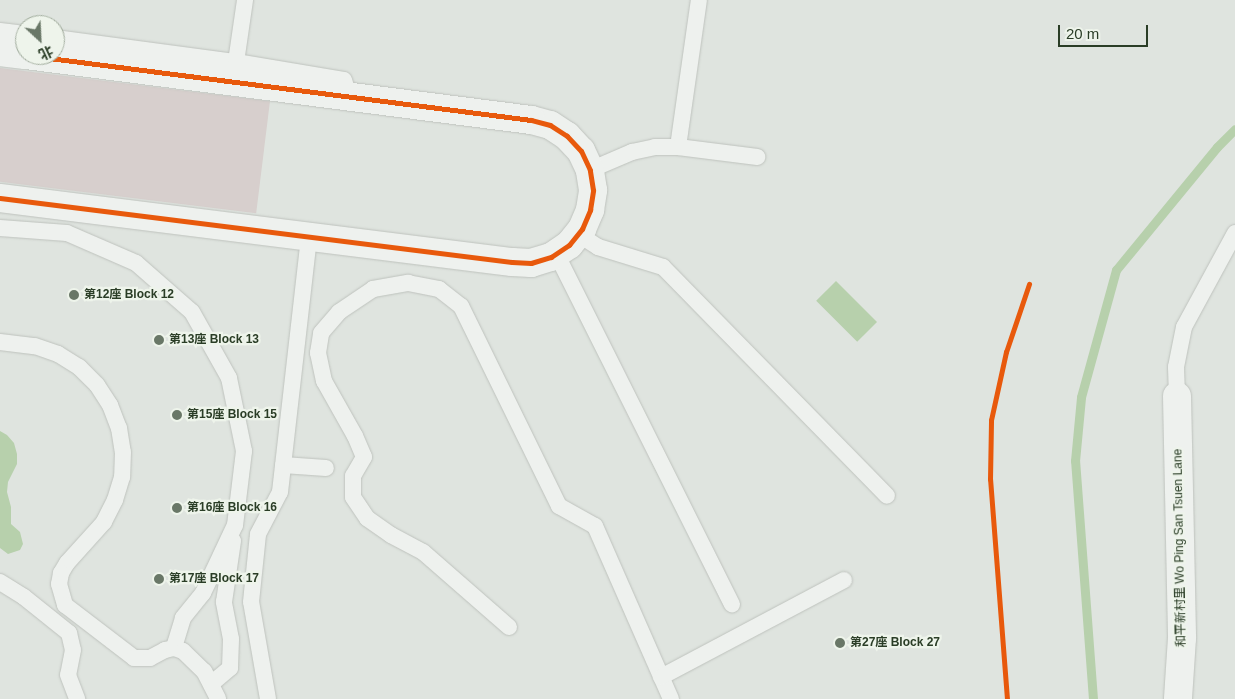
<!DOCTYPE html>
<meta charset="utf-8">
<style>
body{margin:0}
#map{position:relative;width:1235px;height:699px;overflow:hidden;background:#dfe4df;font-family:Helvetica,"Noto Sans SC",sans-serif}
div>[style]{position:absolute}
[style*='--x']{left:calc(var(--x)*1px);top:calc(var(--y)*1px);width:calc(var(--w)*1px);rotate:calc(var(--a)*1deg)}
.green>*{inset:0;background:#d7cfcd;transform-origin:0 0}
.water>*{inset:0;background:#b7d0ac;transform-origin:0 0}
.stream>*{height:9px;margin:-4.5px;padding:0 4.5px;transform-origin:4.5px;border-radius:4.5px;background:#b7d0ac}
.roads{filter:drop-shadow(0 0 1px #bec2bd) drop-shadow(0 0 1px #bec2bd)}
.service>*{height:16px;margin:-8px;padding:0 8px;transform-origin:8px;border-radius:8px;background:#eef1ee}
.minor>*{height:28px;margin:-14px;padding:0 14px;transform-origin:14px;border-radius:14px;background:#eef1ee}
.cycleway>*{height:5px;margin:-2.5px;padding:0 2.5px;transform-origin:2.5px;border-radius:2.5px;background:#e8590c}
.dots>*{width:14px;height:14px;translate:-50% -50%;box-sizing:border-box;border:2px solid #eef4eb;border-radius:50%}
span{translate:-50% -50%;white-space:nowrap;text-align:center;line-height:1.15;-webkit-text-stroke:4.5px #eef4eb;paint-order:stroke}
.poi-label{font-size:12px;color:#2a3d26;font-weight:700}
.left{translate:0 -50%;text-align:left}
.street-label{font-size:12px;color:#2a3d26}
.north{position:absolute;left:15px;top:15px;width:50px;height:50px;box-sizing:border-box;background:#eef4eb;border:1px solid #a0ab9c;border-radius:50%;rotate:155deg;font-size:14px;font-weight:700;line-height:20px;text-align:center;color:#2a3d26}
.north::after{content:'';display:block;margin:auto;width:18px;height:22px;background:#697767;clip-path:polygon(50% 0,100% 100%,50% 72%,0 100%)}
.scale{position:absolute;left:1058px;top:25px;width:90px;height:22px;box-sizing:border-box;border:2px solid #2a3d26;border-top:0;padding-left:6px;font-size:15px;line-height:18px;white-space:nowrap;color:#2a3d26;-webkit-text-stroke:4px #eef4eb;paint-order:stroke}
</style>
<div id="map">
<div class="green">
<div style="left:0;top:68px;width:272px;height:113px;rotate:7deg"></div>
</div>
<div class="water">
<div style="left:836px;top:281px;width:58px;height:28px;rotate:45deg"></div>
<div style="clip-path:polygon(0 431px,7px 435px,14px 443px,17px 454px,17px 464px,8px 482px,7px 492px,11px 507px,11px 524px,20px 532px,23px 544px,20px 550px,8px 554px,0 548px)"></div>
</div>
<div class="stream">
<div style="--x:1093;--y:699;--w:239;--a:-94.3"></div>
<div style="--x:1075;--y:461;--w:64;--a:-84.6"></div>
<div style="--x:1081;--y:397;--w:132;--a:-74.6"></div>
<div style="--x:1116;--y:270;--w:159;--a:-50.6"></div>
<div style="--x:1217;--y:147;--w:25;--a:-45"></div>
</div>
<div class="roads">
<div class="service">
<div style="--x:0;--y:31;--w:25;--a:7"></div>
<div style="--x:55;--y:38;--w:183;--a:7.6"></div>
<div style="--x:236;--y:62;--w:109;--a:9.5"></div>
<div style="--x:344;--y:80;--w:17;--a:73"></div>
<div style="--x:236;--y:62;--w:63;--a:-81.7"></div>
<div style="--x:678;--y:147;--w:148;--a:-81.9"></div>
<div style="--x:590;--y:170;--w:46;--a:-23.2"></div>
<div style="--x:632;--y:152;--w:24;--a:-12"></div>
<div style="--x:655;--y:147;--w:23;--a:0"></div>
<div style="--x:678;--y:147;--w:80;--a:7.2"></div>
<div style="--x:0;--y:228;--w:67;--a:4.3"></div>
<div style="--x:67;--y:233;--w:75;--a:23.5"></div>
<div style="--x:136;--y:263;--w:74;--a:41.2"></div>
<div style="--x:192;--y:312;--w:76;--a:60.7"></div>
<div style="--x:229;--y:378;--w:75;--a:78.4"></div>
<div style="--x:244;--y:451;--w:75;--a:96.9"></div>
<div style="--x:235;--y:525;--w:75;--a:115.2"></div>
<div style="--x:203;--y:593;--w:32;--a:129"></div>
<div style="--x:183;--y:618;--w:31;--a:107"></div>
<div style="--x:578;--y:234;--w:24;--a:33"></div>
<div style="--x:598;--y:247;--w:68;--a:17.1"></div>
<div style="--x:663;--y:267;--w:320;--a:45.6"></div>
<div style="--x:556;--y:253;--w:393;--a:63.4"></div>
<div style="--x:0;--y:342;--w:35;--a:7"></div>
<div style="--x:35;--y:346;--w:24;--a:19"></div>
<div style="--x:58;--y:354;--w:25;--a:32"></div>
<div style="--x:79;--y:367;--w:25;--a:45"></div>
<div style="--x:97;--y:385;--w:24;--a:57"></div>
<div style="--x:110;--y:405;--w:25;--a:69"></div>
<div style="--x:119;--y:428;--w:24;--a:81"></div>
<div style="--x:123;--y:452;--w:25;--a:92"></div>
<div style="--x:122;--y:477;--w:24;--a:107"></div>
<div style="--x:115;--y:500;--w:25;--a:117"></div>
<div style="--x:104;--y:522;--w:55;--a:132.1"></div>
<div style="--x:67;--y:563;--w:12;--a:121"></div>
<div style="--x:61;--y:573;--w:11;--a:100"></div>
<div style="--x:59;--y:584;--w:22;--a:74"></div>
<div style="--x:65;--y:605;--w:87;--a:37.5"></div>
<div style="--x:134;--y:658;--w:16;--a:0"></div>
<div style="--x:150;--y:658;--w:17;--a:-28"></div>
<div style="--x:165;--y:650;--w:9;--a:-13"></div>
<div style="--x:174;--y:648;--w:9;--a:18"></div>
<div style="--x:183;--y:651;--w:29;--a:44"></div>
<div style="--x:204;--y:671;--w:31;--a:63"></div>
<div style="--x:1177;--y:396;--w:29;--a:-92"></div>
<div style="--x:1176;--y:367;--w:41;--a:-78.7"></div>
<div style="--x:1184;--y:327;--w:107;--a:-61.5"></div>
<div style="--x:283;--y:465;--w:43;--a:4"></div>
<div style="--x:0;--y:582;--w:28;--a:32"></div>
<div style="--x:24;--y:597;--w:58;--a:38.7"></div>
<div style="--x:69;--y:633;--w:17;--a:77"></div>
<div style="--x:73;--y:650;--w:25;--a:101"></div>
<div style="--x:68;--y:675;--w:26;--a:69"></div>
<div style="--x:509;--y:627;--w:114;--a:-138.9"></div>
<div style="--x:423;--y:552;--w:36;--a:-152"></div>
<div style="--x:391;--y:535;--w:29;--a:-145"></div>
<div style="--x:367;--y:518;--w:25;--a:-124"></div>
<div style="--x:353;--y:497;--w:21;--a:-90"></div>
<div style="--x:353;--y:476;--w:22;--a:-60"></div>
<div style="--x:364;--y:457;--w:23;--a:-113"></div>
<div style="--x:355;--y:436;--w:63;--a:-119.4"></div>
<div style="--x:324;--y:381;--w:29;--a:-102"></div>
<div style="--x:318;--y:353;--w:20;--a:-81"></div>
<div style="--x:321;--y:333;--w:28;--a:-49"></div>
<div style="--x:339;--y:312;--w:41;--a:-34.1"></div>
<div style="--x:373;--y:289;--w:36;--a:-10"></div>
<div style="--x:408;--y:283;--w:32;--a:11"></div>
<div style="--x:439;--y:289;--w:28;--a:38"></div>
<div style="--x:461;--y:306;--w:223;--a:63.9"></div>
<div style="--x:559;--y:506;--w:41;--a:29.1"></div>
<div style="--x:595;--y:526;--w:189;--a:66.3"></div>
<div style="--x:661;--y:677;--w:207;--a:-27.9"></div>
<div style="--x:211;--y:684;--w:25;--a:-40"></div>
<div style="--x:230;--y:668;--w:29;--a:-88"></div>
<div style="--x:231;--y:639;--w:38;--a:-101"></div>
<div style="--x:224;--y:602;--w:62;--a:-81.6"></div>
<div style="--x:268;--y:699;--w:98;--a:-99.9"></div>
<div style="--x:251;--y:602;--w:68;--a:-84.1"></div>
<div style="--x:258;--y:534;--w:47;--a:-62.4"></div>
<div style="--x:280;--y:492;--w:257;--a:-83.5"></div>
</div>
<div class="minor">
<div style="--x:0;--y:52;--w:25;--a:7"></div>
<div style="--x:0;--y:198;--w:516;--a:7.13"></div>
<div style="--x:512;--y:262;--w:19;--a:3"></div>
<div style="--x:531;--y:263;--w:21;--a:-17"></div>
<div style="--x:551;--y:257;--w:22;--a:-34"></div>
<div style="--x:569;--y:245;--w:21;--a:-51"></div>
<div style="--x:582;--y:229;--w:21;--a:-67"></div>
<div style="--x:590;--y:210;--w:20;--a:-81"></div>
<div style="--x:593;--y:190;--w:20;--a:-99"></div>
<div style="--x:590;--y:170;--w:21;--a:-115"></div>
<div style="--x:581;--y:151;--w:21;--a:-133"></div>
<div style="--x:567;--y:136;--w:20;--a:-147"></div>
<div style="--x:550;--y:125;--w:20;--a:-165"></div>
<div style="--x:531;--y:120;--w:509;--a:-172.67"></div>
<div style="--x:1177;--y:396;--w:242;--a:88.8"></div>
<div style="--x:1182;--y:638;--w:61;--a:93.8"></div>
</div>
</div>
<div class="cycleway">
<div style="--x:0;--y:198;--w:516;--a:7.13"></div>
<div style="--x:512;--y:262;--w:19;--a:3"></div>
<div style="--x:531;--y:263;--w:21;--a:-17"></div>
<div style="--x:551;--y:257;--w:22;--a:-34"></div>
<div style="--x:569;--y:245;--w:21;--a:-51"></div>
<div style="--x:582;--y:229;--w:21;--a:-67"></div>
<div style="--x:590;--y:210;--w:20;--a:-81"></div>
<div style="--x:593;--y:190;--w:20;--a:-99"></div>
<div style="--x:590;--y:170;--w:21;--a:-115"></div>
<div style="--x:581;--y:151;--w:21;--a:-133"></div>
<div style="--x:567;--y:136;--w:20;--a:-147"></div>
<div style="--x:550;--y:125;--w:20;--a:-165"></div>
<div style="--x:531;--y:120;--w:509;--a:-172.67"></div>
<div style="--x:1007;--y:699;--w:221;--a:-94.4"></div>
<div style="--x:990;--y:479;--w:59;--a:-89"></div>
<div style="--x:991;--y:420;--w:70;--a:-77.6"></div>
<div style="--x:1006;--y:352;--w:72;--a:-71.3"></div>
</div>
<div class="dots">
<div style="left:74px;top:295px;background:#697767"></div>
<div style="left:159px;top:340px;background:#697767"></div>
<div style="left:177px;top:415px;background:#697767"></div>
<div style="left:177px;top:508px;background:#697767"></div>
<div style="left:159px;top:579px;background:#697767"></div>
<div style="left:840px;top:643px;background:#697767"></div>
</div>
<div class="poi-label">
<span class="left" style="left:84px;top:295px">第12座 Block 12</span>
<span class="left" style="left:169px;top:340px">第13座 Block 13</span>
<span class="left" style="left:187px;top:415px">第15座 Block 15</span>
<span class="left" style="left:187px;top:508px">第16座 Block 16</span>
<span class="left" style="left:169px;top:579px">第17座 Block 17</span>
<span class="left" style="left:850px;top:643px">第27座 Block 27</span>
</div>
<div class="street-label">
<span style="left:1180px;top:548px;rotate:-91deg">和平新村里 Wo Ping San Tsuen Lane</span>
</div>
<div class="north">北</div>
<div class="scale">20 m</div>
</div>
